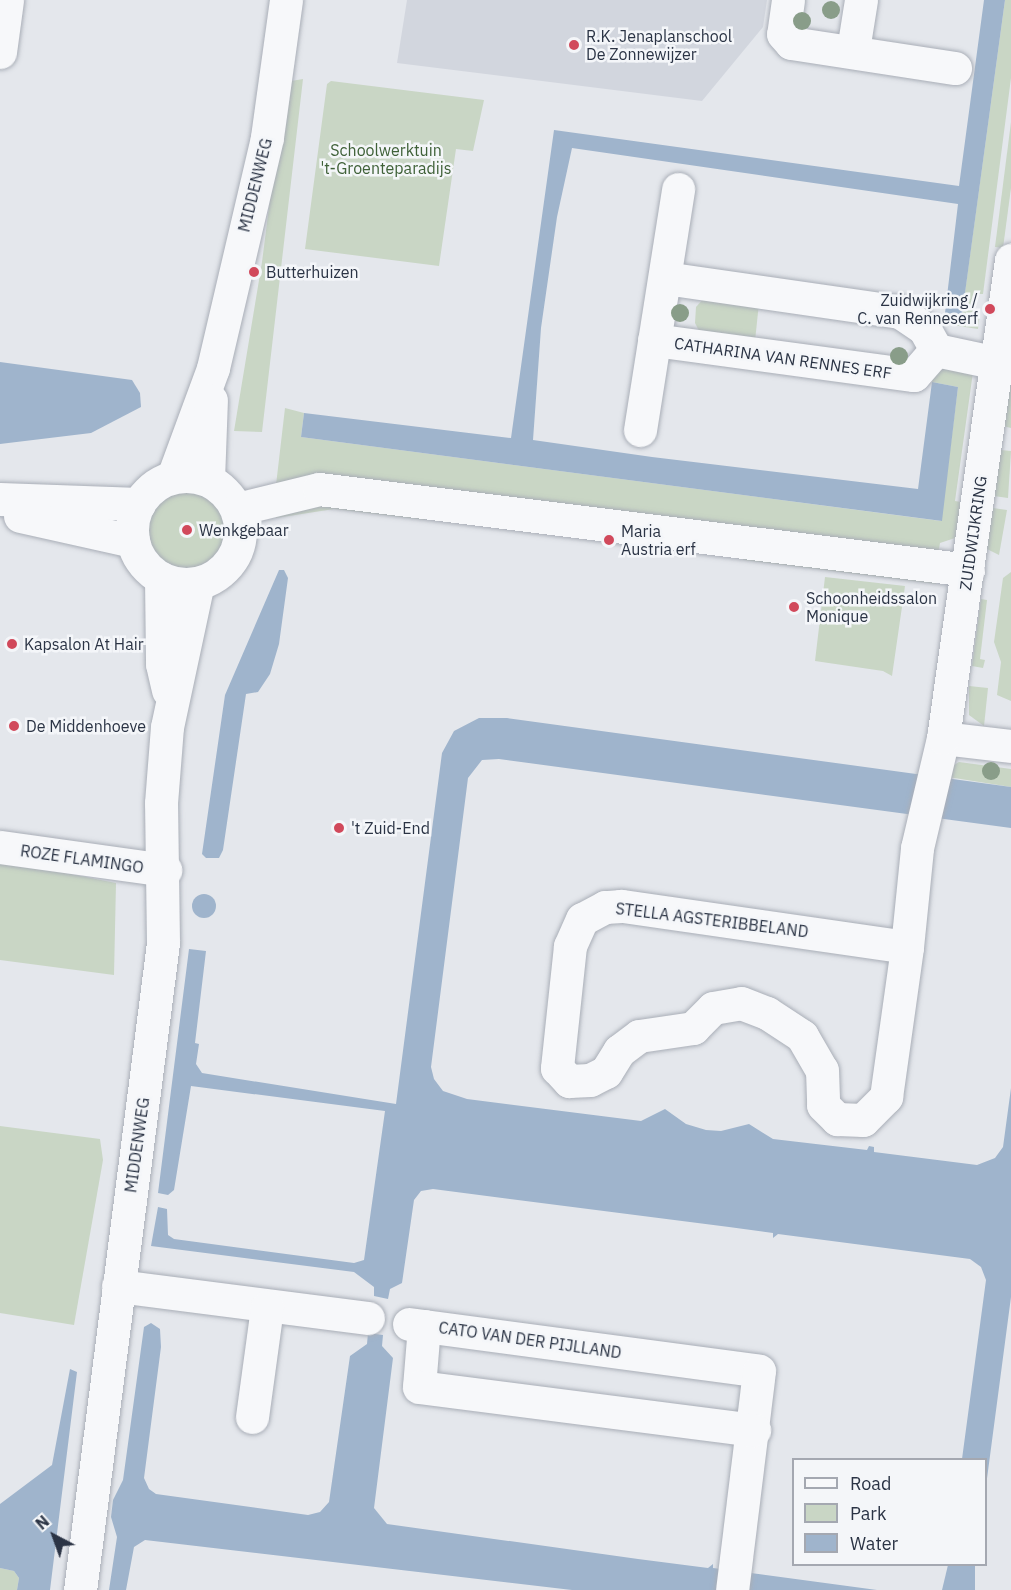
<!DOCTYPE html>
<style>
body{margin:0}
#map{position:relative;width:1011px;height:1590px;overflow:hidden;background:#e4e7ec;font-family:"IBM Plex Sans",sans-serif}
div>[style]{position:absolute}
[style*='--x']{left:calc(var(--x)*1px);top:calc(var(--y)*1px);width:calc(var(--w)*1px);rotate:calc(var(--a)*1deg)}
.built>*{inset:0;background:#d2d6de}
.green>*{inset:0;background:#c9d6c5}
.round{border-radius:50%}
.water>*{inset:0;background:#9fb4cc}
.roads{filter:drop-shadow(0 0 2px #a9aeb7) drop-shadow(0 0 2px #a9aeb7)}
.minor>*{height:33px;margin:-16.5px;padding:0 16.5px;transform-origin:16.5px;border-radius:16.5px;background:#f7f8fa}
.minor>.ring{margin:-16.5px;padding:0;box-sizing:content-box;background:none;border:33px solid #f7f8fa;border-radius:50%}
.trees>*{width:18px;height:18px;margin:-9px;border-radius:50%;background:#899d89}
.dots>*{width:16px;height:16px;translate:-50% -50%;box-sizing:border-box;border:3px solid #f4f6f9;border-radius:50%}
span{translate:-50% -50%;white-space:nowrap;text-align:center;line-height:1.15;-webkit-text-stroke:5px #f4f6f9;paint-order:stroke}
.poi-label{font-size:16px;color:#2b3445}
.left{translate:0 -50%;text-align:left}
.right{translate:-100% -50%;text-align:right}
.park-label{font-size:16px;color:#3f6138}
.street-label{font-size:16px;color:#2b3445}
.legend{position:absolute;left:792px;top:1458px;width:195px;height:108px;box-sizing:border-box;background:#f4f6f9;border:2px solid #a4a8b1;margin:0;padding:8px 10px;list-style:none;font-size:18px;color:#2b3445}
.legend li{display:flex;align-items:center;gap:12px;height:30px}
.legend b{width:30px;border:2px solid #a4a8b1}
.north{position:absolute;left:24px;top:1506px;width:60px;height:60px;-webkit-text-stroke:4px #f4f6f9;paint-order:stroke;rotate:319deg;font-size:16px;font-weight:700;line-height:24px;text-align:center;color:#2b3445}
.north::after{content:'';display:block;margin:auto;width:21px;height:27px;background:#2b3445;clip-path:polygon(50% 0,100% 100%,50% 72%,0 100%)}
</style>
<div id="map">
<div class="built">
<div style="clip-path:polygon(407px 0,767px 0,763px 27px,702px 101px,397px 63px)"></div>
</div>
<div class="green">
<div style="clip-path:polygon(1005px 0,1011px 0,1011px 78px,983px 294px,977px 294px,974px 311px,980px 312px,978px 329px,952px 325px,943px 316px,945px 313px,962px 314px)"></div>
<div style="clip-path:polygon(303px 79px,262px 432px,234px 431px,262px 262px,285px 82px)"></div>
<div style="clip-path:polygon(331px 81px,484px 100px,473px 151px,456px 149px,439px 266px,305px 249px,327px 84px)"></div>
<div style="clip-path:polygon(1011px 122px,1011px 188px,1003px 248px,995px 247px)"></div>
<div style="clip-path:polygon(705px 297px,759px 303px,755px 341px,700px 333px,695px 323px,696px 307px)"></div>
<div style="clip-path:polygon(943px 369px,973px 372px,955px 501px,961px 502px,955px 538px,940px 543px,938px 555px,276px 485px,285px 408px,304px 413px,301px 437px,941px 521px,958px 387px,932px 382px,935px 372px)"></div>
<div style="clip-path:polygon(1009px 380px,1011px 381px,1011px 428px,1003px 426px)"></div>
<div style="clip-path:polygon(1001px 450px,1011px 451px,1008px 498px,994px 496px)"></div>
<div class="round" style="left:147px;top:491px;width:78px;height:78px"></div>
<div style="clip-path:polygon(317px 501px,426px 512px,425px 520px,334px 509px,276px 518px,275px 511px)"></div>
<div style="clip-path:polygon(993px 508px,1007px 510px,999px 555px,987px 549px)"></div>
<div style="clip-path:polygon(744px 554px,937px 579px,936px 584px,743px 560px)"></div>
<div style="clip-path:polygon(1011px 572px,1011px 701px,997px 695px,1001px 662px,994px 642px,1003px 578px)"></div>
<div style="clip-path:polygon(825px 577px,905px 586px,892px 676px,883px 671px,815px 661px)"></div>
<div style="clip-path:polygon(981px 599px,987px 600px,980px 659px,985px 660px,983px 668px,972px 666px)"></div>
<div style="clip-path:polygon(969px 686px,988px 688px,984px 726px,969px 715px)"></div>
<div style="clip-path:polygon(959px 762px,1011px 769px,1011px 787px,948px 777px,949px 768px)"></div>
<div style="clip-path:polygon(0 860px,116px 883px,114px 975px,0 960px)"></div>
<div style="clip-path:polygon(0 1126px,100px 1139px,103px 1160px,74px 1325px,0 1313px)"></div>
<div style="clip-path:polygon(0 1568px,14px 1571px,19px 1578px,17px 1590px,0 1590px)"></div>
</div>
<div class="water">
<div style="clip-path:polygon(984px 0,1005px 0,962px 315px,945px 313px,958px 204px,572px 148px,557px 217px,541px 328px,533px 440px,652px 457px,918px 489px,932px 382px,958px 387px,942px 521px,301px 437px,304px 413px,511px 438px,554px 130px,959px 186px)"></div>
<div style="clip-path:polygon(0 362px,132px 380px,140px 393px,141px 407px,91px 433px,0 444px)"></div>
<div style="clip-path:polygon(279px 570px,284px 570px,288px 578px,279px 644px,270px 674px,258px 692px,246px 694px,223px 850px,219px 858px,206px 858px,202px 854px,225px 695px)"></div>
<div style="clip-path:polygon(479px 718px,507px 718px,1011px 787px,1011px 828px,499px 759px,482px 760px,468px 778px,431px 1067px,434px 1079px,443px 1091px,467px 1099px,641px 1121px,665px 1109px,686px 1124px,706px 1130px,721px 1131px,749px 1124px,773px 1139px,867px 1150px,869px 1146px,874px 1147px,874px 1152px,977px 1165px,995px 1158px,1003px 1147px,1011px 1088px,1011px 1297px,986px 1486px,986px 1460px,962px 1459px,986px 1280px,981px 1267px,970px 1259px,778px 1234px,773px 1238px,773px 1233px,729px 1227px,433px 1189px,421px 1191px,414px 1200px,402px 1283px,390px 1289px,388px 1299px,374px 1296px,374px 1287px,354px 1272px,151px 1246px,158px 1207px,167px 1209px,168px 1235px,174px 1239px,354px 1263px,364px 1260px,385px 1111px,191px 1086px,174px 1190px,168px 1195px,158px 1193px,189px 949px,206px 951px,195px 1043px,199px 1044px,196px 1064px,202px 1073px,396px 1104px,442px 753px,454px 731px)"></div>
<div class="round" style="left:192px;top:894px;width:24px;height:24px"></div>
<div style="clip-path:polygon(151px 1323px,160px 1329px,161px 1347px,144px 1478px,149px 1489px,156px 1494px,308px 1515px,320px 1512px,329px 1502px,350px 1356px,367px 1344px,368px 1333px,383px 1335px,382px 1346px,393px 1358px,374px 1508px,387px 1524px,638px 1559px,708px 1568px,713px 1564px,713px 1568px,877px 1590px,572px 1590px,145px 1540px,134px 1547px,126px 1590px,109px 1590px,117px 1537px,111px 1517px,113px 1500px,123px 1480px,144px 1327px)"></div>
<div style="clip-path:polygon(70px 1369px,77px 1372px,50px 1590px,17px 1590px,19px 1578px,14px 1571px,0 1568px,0 1504px,52px 1465px)"></div>
<div style="clip-path:polygon(948px 1565px,975px 1565px,975px 1590px,942px 1590px)"></div>
</div>
<div class="roads">
<div class="minor">
<div style="--x:788;--y:0;--w:34;--a:98"></div>
<div style="--x:783;--y:34;--w:12;--a:48"></div>
<div style="--x:791;--y:43;--w:166;--a:8.7"></div>
<div style="--x:853;--y:50;--w:51;--a:-80.9"></div>
<div style="--x:0;--y:52;--w:52;--a:-82.3"></div>
<div style="--x:665;--y:278;--w:237;--a:8.2"></div>
<div style="--x:900;--y:312;--w:29;--a:34"></div>
<div style="--x:924;--y:328;--w:25;--a:61"></div>
<div style="--x:654;--y:340;--w:262;--a:7.7"></div>
<div style="--x:914;--y:375;--w:33;--a:-49"></div>
<div style="--x:936;--y:350;--w:62;--a:12"></div>
<div style="--x:640;--y:430;--w:244;--a:-81"></div>
<div class="ring" style="left:132px;top:476px;width:75px;height:75px"></div>
<div style="--x:173;--y:477;--w:116;--a:-69.8"></div>
<div style="--x:213;--y:368;--w:237;--a:-76.8"></div>
<div style="--x:267;--y:137;--w:138;--a:-82.1"></div>
<div style="--x:208;--y:480;--w:80;--a:-87.9"></div>
<div style="--x:0;--y:499;--w:139;--a:2.1"></div>
<div style="--x:237;--y:509;--w:84;--a:-13.7"></div>
<div style="--x:319;--y:489;--w:654;--a:7.11"></div>
<div style="--x:20;--y:516;--w:116;--a:12.5"></div>
<div style="--x:161;--y:578;--w:86;--a:89.3"></div>
<div style="--x:162;--y:664;--w:27;--a:77"></div>
<div style="--x:943;--y:738;--w:68;--a:6.7"></div>
<div style="--x:0;--y:847;--w:167;--a:7.9"></div>
<div style="--x:907;--y:947;--w:289;--a:-171.8"></div>
<div style="--x:621;--y:906;--w:16;--a:176"></div>
<div style="--x:605;--y:907;--w:26;--a:152"></div>
<div style="--x:582;--y:919;--w:30;--a:114"></div>
<div style="--x:570;--y:946;--w:123;--a:96.1"></div>
<div style="--x:557;--y:1068;--w:18;--a:47"></div>
<div style="--x:569;--y:1081;--w:21;--a:-3"></div>
<div style="--x:590;--y:1080;--w:18;--a:-27"></div>
<div style="--x:606;--y:1072;--w:25;--a:-58"></div>
<div style="--x:619;--y:1051;--w:25;--a:-37"></div>
<div style="--x:639;--y:1036;--w:55;--a:-8.4"></div>
<div style="--x:693;--y:1028;--w:28;--a:-45"></div>
<div style="--x:713;--y:1008;--w:28;--a:-10"></div>
<div style="--x:741;--y:1003;--w:28;--a:21"></div>
<div style="--x:767;--y:1013;--w:42;--a:33.3"></div>
<div style="--x:802;--y:1036;--w:39;--a:60"></div>
<div style="--x:822;--y:1070;--w:35;--a:88"></div>
<div style="--x:823;--y:1105;--w:20;--a:45"></div>
<div style="--x:837;--y:1119;--w:26;--a:2"></div>
<div style="--x:863;--y:1120;--w:33;--a:-45"></div>
<div style="--x:886;--y:1097;--w:151;--a:-82"></div>
<div style="--x:907;--y:947;--w:100;--a:-84.2"></div>
<div style="--x:917;--y:848;--w:113;--a:-76.7"></div>
<div style="--x:943;--y:738;--w:483;--a:-81.9"></div>
<div style="--x:118;--y:1286;--w:252;--a:7.3"></div>
<div style="--x:409;--y:1324;--w:353;--a:7.6"></div>
<div style="--x:759;--y:1371;--w:221;--a:97"></div>
<div style="--x:424;--y:1326;--w:61;--a:94.7"></div>
<div style="--x:419;--y:1387;--w:338;--a:7.3"></div>
<div style="--x:252;--y:1417;--w:111;--a:-82.2"></div>
<div style="--x:80;--y:1590;--w:652;--a:-82.69"></div>
<div style="--x:163;--y:943;--w:140;--a:-90.8"></div>
<div style="--x:161;--y:803;--w:76;--a:-85.5"></div>
<div style="--x:167;--y:727;--w:147;--a:-77.9"></div>
</div>
</div>
<div class="trees">
<div style="left:831px;top:10px"></div>
<div style="left:802px;top:21px"></div>
<div style="left:680px;top:313px"></div>
<div style="left:899px;top:356px"></div>
<div style="left:991px;top:771px"></div>
</div>
<div class="dots">
<div style="left:574px;top:45px;background:#d1495b"></div>
<div style="left:254px;top:272px;background:#d1495b"></div>
<div style="left:990px;top:309px;background:#d1495b"></div>
<div style="left:187px;top:530px;background:#d1495b"></div>
<div style="left:609px;top:540px;background:#d1495b"></div>
<div style="left:794px;top:607px;background:#d1495b"></div>
<div style="left:12px;top:644px;background:#d1495b"></div>
<div style="left:14px;top:726px;background:#d1495b"></div>
<div style="left:339px;top:828px;background:#d1495b"></div>
</div>
<div class="poi-label">
<span class="left" style="left:586px;top:45px">R.K. Jenaplanschool<br>De Zonnewijzer</span>
<span class="left" style="left:266px;top:272px">Butterhuizen</span>
<span class="right" style="left:978px;top:309px">Zuidwijkring /<br>C. van Renneserf</span>
<span class="left" style="left:199px;top:530px">Wenkgebaar</span>
<span class="left" style="left:621px;top:540px">Maria<br>Austria erf</span>
<span class="left" style="left:806px;top:607px">Schoonheidssalon<br>Monique</span>
<span class="left" style="left:24px;top:644px">Kapsalon At Hair</span>
<span class="left" style="left:26px;top:726px">De Middenhoeve</span>
<span class="left" style="left:351px;top:828px">'t Zuid-End</span>
</div>
<div class="park-label">
<span style="left:386px;top:159px">Schoolwerktuin<br>'t-Groenteparadijs</span>
</div>
<div class="street-label">
<span style="left:255px;top:185px;rotate:-76deg">MIDDENWEG</span>
<span style="left:783px;top:358px;rotate:8deg">CATHARINA VAN RENNES ERF</span>
<span style="left:973px;top:533px;rotate:-82deg">ZUIDWIJKRING</span>
<span style="left:82px;top:859px;rotate:8deg">ROZE FLAMINGO</span>
<span style="left:712px;top:920px;rotate:7deg">STELLA AGSTERIBBELAND</span>
<span style="left:137px;top:1145px;rotate:-82deg">MIDDENWEG</span>
<span style="left:530px;top:1340px;rotate:8deg">CATO VAN DER PIJLLAND</span>
</div>
<ul class="legend">
<li><b style="height:8px;background:#f7f8fa"></b>Road</li>
<li><b style="height:16px;background:#c9d6c5"></b>Park</li>
<li><b style="height:16px;background:#9fb4cc"></b>Water</li>
</ul>
<div class="north">N</div>
</div>
